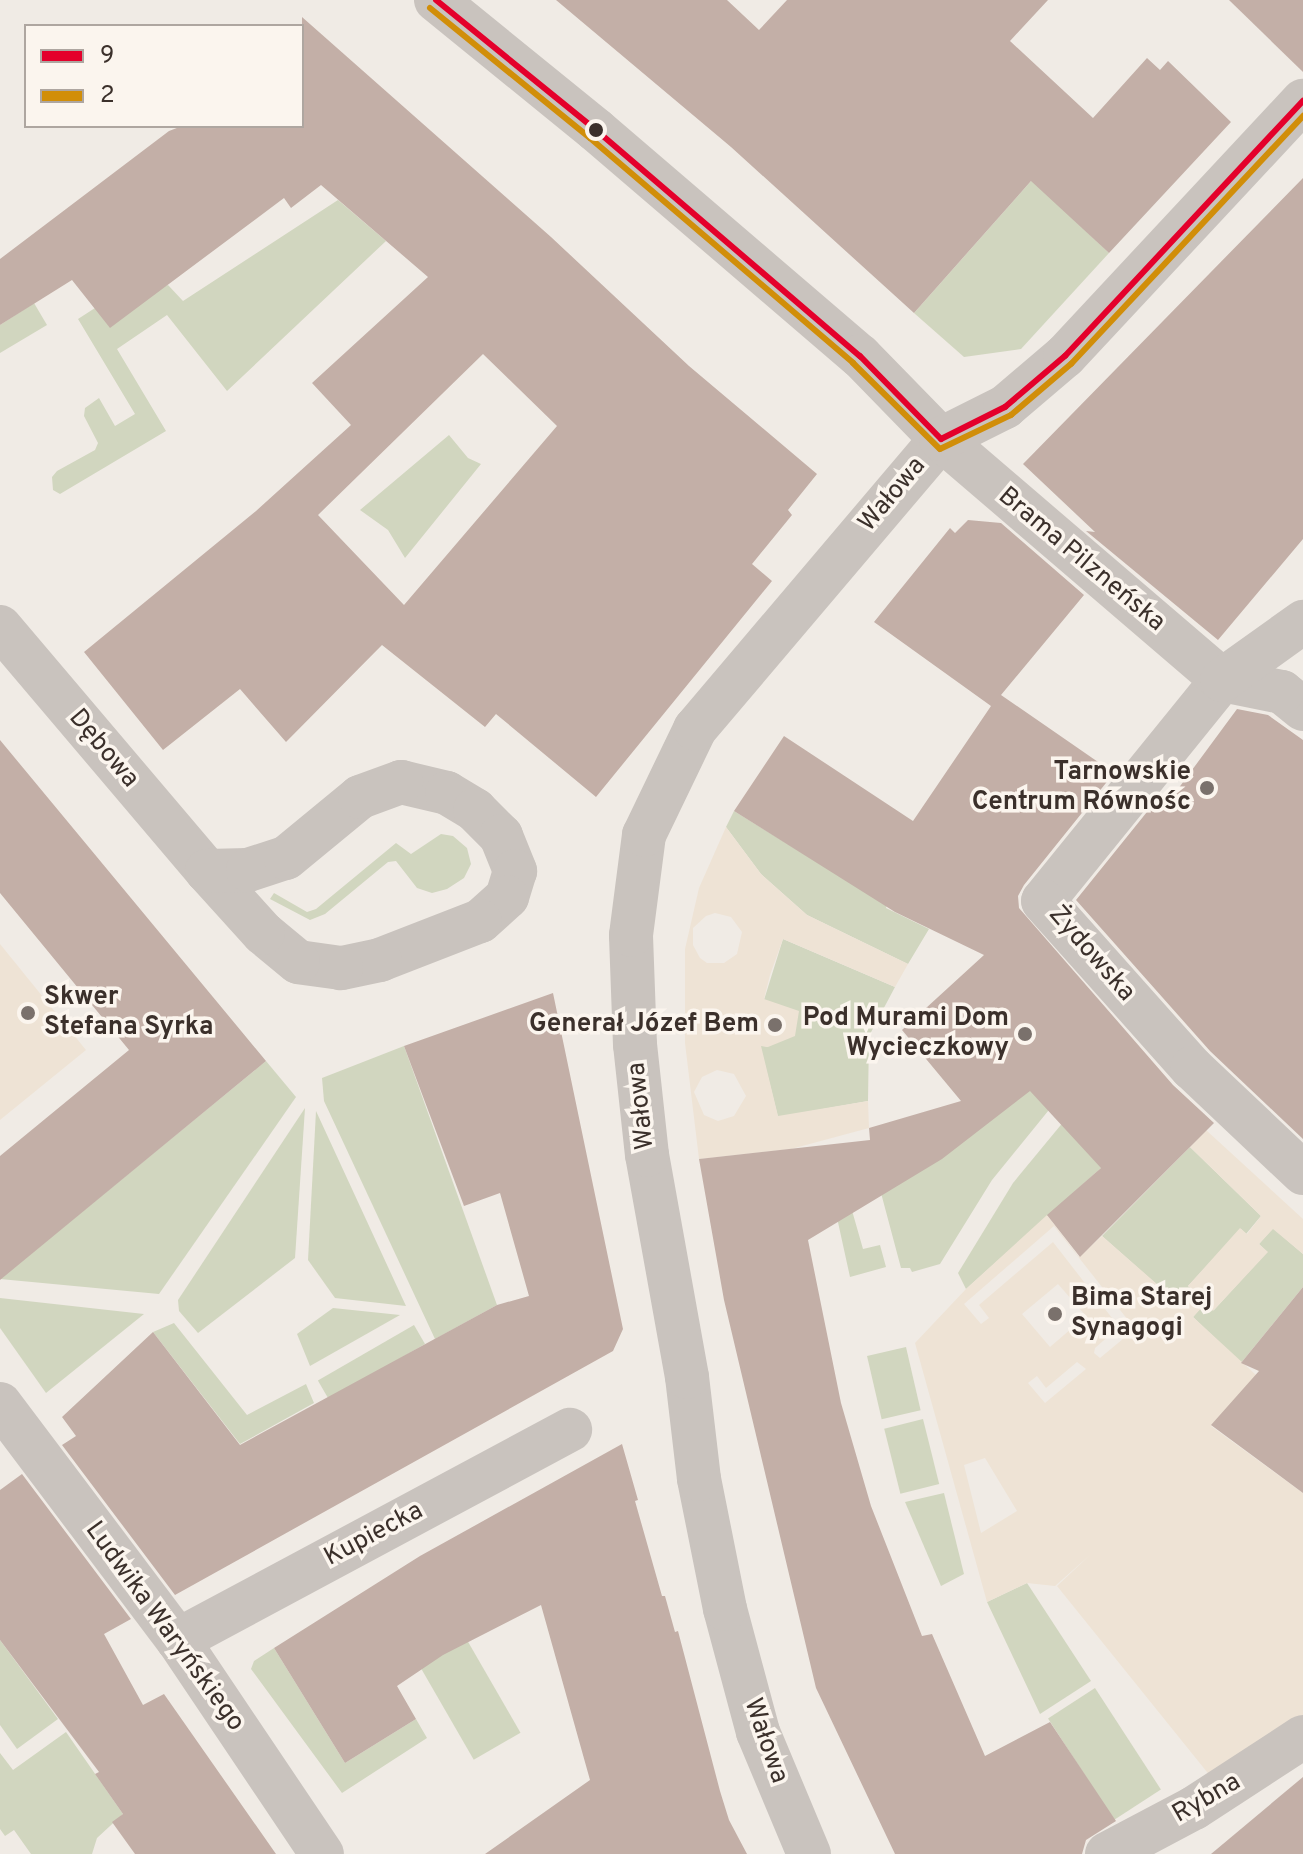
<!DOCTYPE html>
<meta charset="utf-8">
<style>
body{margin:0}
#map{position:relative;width:1303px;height:1854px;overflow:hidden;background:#f0ebe5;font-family:Overpass,sans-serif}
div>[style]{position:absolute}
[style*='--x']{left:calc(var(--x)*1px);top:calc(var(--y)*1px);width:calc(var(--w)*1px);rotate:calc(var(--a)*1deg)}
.green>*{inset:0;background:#d1d6bf;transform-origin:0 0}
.plaza>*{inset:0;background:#eee3d5}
.building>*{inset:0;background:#c3afa7}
.pedestrian>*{height:44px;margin:-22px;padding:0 22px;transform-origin:22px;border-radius:22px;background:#c9c3be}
.minor>*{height:44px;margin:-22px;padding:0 22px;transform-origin:22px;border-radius:22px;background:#c9c3be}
.bus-1>*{height:6px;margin:-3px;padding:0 3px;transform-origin:3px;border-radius:3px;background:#e4002b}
.bus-2>*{height:6px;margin:-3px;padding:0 3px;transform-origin:3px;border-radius:3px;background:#d18e09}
.dots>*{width:22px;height:22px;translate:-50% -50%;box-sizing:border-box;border:4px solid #fbf5ee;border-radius:50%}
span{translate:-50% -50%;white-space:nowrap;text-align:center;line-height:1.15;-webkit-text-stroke:7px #fbf5ee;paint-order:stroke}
.street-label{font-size:26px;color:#3b302b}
.poi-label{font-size:26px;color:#3b302b;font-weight:700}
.right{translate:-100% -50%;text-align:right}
.left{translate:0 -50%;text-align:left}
.legend{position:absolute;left:24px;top:24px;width:280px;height:104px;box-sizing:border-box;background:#fbf5ee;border:2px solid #aea6a0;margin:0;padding:10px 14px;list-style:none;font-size:24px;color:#3b302b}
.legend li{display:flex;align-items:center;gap:16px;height:40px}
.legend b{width:40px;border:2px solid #aea6a0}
</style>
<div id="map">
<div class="green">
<div style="clip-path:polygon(1032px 180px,1109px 253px,1021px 349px,964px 357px,914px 313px)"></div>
<div style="clip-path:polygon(338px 200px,386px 241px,227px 391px,167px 315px,117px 349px,166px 431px,60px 494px,53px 490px,52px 477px,57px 471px,95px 450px,98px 443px,84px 416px,85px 408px,99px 398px,115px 426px,135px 414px,78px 319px,95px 308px,168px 285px,183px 301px)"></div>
<div style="clip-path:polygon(34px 303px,47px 325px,0 353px,0 325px)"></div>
<div style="clip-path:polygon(449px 435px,468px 458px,481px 464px,405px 558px,388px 530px,360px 510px)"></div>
<div style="clip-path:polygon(734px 811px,887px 905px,886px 908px,929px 929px,908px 964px,807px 915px,761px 874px,726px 827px)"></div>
<div style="clip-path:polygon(441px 834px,453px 836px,467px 848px,471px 864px,464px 878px,447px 889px,432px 893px,417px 888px,396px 861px,388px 862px,325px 914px,310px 920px,270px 899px,274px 893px,307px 912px,316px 909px,396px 843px,411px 854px)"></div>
<div style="clip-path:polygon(783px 939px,895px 987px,869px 1036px,868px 1101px,778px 1117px,760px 1045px,768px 1047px,764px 1000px)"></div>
<div style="clip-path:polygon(404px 1046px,497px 1305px,435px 1339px,324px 1101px,322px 1078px)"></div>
<div style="clip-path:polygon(1100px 1047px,992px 1180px,940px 1264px,912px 1272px,910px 1268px,901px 1268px,881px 1193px,1026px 1086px)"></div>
<div style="clip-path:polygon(266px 1061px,296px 1097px,159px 1294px,0 1279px)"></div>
<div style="clip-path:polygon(1093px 1086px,1101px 1168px,966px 1289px,958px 1273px,1013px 1183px)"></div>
<div style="clip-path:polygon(305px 1108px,295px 1258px,198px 1333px,179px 1311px,178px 1300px)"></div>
<div style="clip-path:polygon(316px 1111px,406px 1306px,335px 1298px,308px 1260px)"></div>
<div style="clip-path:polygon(1190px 1147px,1261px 1216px,1246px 1234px,1241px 1229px,1188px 1286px,1195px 1292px,1181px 1306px,1102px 1236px)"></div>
<div style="clip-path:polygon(849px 1200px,863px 1249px,880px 1245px,886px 1267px,850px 1277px,834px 1204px)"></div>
<div style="clip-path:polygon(1273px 1228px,1303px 1254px,1303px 1287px,1241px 1363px,1193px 1317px,1206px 1302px,1214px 1310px,1267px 1252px,1259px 1244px)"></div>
<div style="clip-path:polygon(0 1298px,144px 1314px,46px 1393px,0 1328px)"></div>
<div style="clip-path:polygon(333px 1308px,400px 1315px,310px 1366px,297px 1334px)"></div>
<div style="clip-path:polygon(174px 1323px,247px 1415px,306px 1384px,314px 1403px,240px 1444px,153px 1332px)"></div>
<div style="left:414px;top:1325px;width:22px;height:111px;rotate:60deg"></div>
<div style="left:906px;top:1347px;width:65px;height:40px;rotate:77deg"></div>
<div style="left:923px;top:1419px;width:67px;height:40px;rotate:76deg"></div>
<div style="clip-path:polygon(944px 1493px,964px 1574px,941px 1586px,905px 1502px)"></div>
<div style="clip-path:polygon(1027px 1583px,1091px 1681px,1040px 1714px,987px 1602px)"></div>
<div style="clip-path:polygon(0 1640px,58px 1719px,17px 1749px,0 1725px)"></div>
<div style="left:467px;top:1640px;width:107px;height:54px;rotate:60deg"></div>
<div style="clip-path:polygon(274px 1648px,345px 1763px,416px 1719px,427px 1738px,342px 1793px,251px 1669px,254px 1661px)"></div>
<div style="left:1095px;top:1688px;width:121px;height:56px;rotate:57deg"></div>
<div style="clip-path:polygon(66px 1732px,123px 1814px,97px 1838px,92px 1854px,31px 1854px,14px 1830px,5px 1836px,0 1829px,0 1753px,13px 1770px)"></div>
</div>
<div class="plaza">
<div style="clip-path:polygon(evenodd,726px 827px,761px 874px,807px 915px,908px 964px,895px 987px,783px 939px,770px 975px,764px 999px,799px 1011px,795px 1036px,768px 1047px,761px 1046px,778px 1116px,868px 1101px,869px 1128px,791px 1149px,699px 1159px,685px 1043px,685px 949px,699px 888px,726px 827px,715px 913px,731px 917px,742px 932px,737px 954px,724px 963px,707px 963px,700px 958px,693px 945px,693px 928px,706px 916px,715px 913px,726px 827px,717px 1070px,734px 1074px,746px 1096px,734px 1116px,718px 1121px,704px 1115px,694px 1092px,702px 1077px,717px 1070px)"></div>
<div style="clip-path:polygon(0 944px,86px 1050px,0 1120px)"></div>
<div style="clip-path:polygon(evenodd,1206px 1130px,1303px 1219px,1303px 1254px,1273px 1229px,1259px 1244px,1268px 1252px,1213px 1311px,1206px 1303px,1193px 1317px,1256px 1375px,1211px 1426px,1303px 1493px,1303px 1718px,1211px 1777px,1057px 1586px,1090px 1555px,1055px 1586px,1027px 1583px,987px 1602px,915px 1343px,966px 1289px,1047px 1215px,1079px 1257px,1102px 1236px,1182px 1306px,1195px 1292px,1188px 1286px,1240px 1228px,1247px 1234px,1261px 1216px,1190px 1147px,1206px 1130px,1054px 1226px,1135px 1329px,1100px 1358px,1094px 1353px,1095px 1348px,1119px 1327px,1053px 1242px,979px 1305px,989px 1318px,981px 1324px,964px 1304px,1054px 1226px,1206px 1130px,1058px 1284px,1086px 1316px,1050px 1347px,1022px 1314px,1058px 1284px,1206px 1130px,1077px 1362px,1086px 1369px,1045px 1403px,1028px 1383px,1037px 1376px,1046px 1388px,1077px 1362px,1206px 1130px,985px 1458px,1017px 1511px,981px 1533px,964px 1465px,985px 1458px)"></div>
</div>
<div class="building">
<div style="clip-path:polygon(556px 0,727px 0,759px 30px,787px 0,1048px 0,1010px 41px,1093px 118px,1147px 58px,1160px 70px,1168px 61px,1231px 122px,1109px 253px,1031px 181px,914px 313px,731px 147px)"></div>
<div style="clip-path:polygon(1229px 0,1303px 0,1303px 72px)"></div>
<div style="clip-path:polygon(evenodd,302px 17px,551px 237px,689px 366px,817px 474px,788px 510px,792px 515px,752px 564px,772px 581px,596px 797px,496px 714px,485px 727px,382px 645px,286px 742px,240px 689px,163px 750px,84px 652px,256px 511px,351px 425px,312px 383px,428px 277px,321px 185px,291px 208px,284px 198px,110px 328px,72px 280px,0 325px,0 259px,169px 131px,182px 126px,302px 126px,302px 17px,483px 354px,557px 426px,404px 605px,318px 515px,483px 354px)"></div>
<div style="clip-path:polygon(1303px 178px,1303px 539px,1218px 640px,1086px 531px,1095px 532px,1023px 464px)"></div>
<div style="clip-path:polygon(968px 520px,1001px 523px,1084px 595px,1001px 695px,1114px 773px,1024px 885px,1018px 896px,1019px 908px,1173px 1085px,1214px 1123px,1080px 1257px,1047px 1215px,1101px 1168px,1030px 1091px,942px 1159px,808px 1240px,841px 1403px,871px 1506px,922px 1636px,932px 1634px,985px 1756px,1050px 1722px,1116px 1821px,1086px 1840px,1082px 1854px,895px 1854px,816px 1688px,724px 1300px,699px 1159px,870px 1140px,869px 1128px,961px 1101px,902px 1030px,984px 955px,895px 912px,734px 811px,784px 736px,913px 821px,991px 706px,874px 622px,950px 528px,955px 533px)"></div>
<div style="clip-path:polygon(1237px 709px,1268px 715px,1303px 740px,1303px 1139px,1210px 1051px,1076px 900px,1155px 802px,1164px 808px)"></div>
<div style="clip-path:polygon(0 740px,266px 1061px,0 1280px,0 1156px,129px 1050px,0 893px)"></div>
<div style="clip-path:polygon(553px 993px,623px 1329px,613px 1351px,175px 1595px,62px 1445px,76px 1436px,62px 1417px,153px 1332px,240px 1445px,497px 1305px,529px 1296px,500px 1193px,464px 1206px,404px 1046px)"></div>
<div style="clip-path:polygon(1303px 1287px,1303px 1493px,1211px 1425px,1259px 1371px,1241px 1363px)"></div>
<div style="clip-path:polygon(622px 1444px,638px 1500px,635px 1501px,662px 1596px,665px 1596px,675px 1632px,678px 1631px,720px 1791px,729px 1820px,747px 1854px,485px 1854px,590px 1780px,541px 1605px,443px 1655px,397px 1686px,416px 1719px,345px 1763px,274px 1648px,420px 1556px)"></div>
<div style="clip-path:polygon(22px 1474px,131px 1619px,104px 1634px,143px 1705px,164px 1694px,276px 1854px,135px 1854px,112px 1822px,123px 1814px,95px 1774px,99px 1772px,0 1640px,0 1490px)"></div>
<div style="clip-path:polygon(1303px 1777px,1303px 1854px,1211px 1854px)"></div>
</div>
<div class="pedestrian">
<div style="--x:1303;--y:709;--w:27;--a:-141"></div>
<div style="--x:1282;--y:692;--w:61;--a:-168.7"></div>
<div style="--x:1222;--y:680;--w:284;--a:129"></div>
<div style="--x:1043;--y:901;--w:224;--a:48.3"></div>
<div style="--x:1192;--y:1068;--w:153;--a:43.4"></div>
<div style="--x:809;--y:1854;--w:132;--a:-112.7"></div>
<div style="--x:758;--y:1732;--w:127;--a:-105"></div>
<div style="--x:725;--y:1609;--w:133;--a:-101.3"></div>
<div style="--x:699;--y:1479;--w:103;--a:-96.7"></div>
<div style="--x:687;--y:1377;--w:226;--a:-100.2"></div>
<div style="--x:647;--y:1155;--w:111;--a:-96.2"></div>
<div style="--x:635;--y:1045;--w:110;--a:-92.1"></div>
<div style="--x:631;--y:935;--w:101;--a:-82.6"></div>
<div style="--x:644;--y:835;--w:118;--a:-64.3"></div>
<div style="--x:695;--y:729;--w:380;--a:-49.7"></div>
</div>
<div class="minor">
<div style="--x:436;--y:0;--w:206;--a:39.1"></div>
<div style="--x:596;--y:130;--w:348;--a:40.6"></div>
<div style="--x:860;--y:356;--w:116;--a:45.7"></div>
<div style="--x:941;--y:439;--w:370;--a:40.6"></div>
<div style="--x:1222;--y:680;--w:100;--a:-35.6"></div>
<div style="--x:941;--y:439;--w:72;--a:-26.6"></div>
<div style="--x:1005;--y:407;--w:79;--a:-40.4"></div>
<div style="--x:1065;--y:356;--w:349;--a:-47"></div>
<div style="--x:0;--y:627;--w:320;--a:49.7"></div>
<div style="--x:401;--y:782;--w:47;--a:13.4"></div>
<div style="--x:447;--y:793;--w:33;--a:31"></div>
<div style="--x:475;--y:810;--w:37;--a:45"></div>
<div style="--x:501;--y:836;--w:38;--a:68"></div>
<div style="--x:515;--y:871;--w:27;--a:107"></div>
<div style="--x:507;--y:897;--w:36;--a:138"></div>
<div style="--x:480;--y:921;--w:107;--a:158.7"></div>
<div style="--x:380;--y:960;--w:40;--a:168"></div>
<div style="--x:341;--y:968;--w:43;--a:-172.1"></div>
<div style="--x:298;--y:962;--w:45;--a:-140.4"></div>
<div style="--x:263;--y:933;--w:84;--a:-132.1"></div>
<div style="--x:207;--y:871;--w:41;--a:-1.4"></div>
<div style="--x:248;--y:870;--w:40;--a:-18"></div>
<div style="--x:286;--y:858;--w:96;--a:-39.5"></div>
<div style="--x:360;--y:797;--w:44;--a:-20.1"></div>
<div style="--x:0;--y:1404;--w:296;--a:53"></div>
<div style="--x:178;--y:1640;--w:258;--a:56.1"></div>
<div style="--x:178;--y:1640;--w:445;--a:-28.2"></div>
<div style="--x:1107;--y:1854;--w:98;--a:-27.9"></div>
<div style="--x:1194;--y:1808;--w:130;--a:-33.1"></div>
</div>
<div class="bus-1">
<div style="--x:436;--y:0;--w:206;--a:39.1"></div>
<div style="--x:596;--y:130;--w:348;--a:40.6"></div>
<div style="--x:860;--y:356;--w:116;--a:45.7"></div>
<div style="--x:941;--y:439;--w:72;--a:-26.6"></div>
<div style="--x:1005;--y:407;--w:79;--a:-40.4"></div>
<div style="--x:1065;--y:356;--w:349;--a:-47"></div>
</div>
<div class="bus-2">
<div style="--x:430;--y:8;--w:206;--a:39.1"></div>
<div style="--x:590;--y:138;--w:346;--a:40.5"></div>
<div style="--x:853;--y:363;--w:122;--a:44.7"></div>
<div style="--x:940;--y:449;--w:79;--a:-25.6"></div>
<div style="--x:1011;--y:415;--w:79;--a:-40.4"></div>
<div style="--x:1071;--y:364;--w:340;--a:-46.9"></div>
</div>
<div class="dots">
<div style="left:596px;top:130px;background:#3b302b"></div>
<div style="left:1207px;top:788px;background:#7a716c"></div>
<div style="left:28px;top:1013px;background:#7a716c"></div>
<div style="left:775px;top:1025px;background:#7a716c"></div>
<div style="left:1025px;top:1034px;background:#7a716c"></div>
<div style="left:1055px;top:1314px;background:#7a716c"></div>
</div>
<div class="street-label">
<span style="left:893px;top:495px;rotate:-50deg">Wałowa</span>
<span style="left:1081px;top:560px;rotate:40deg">Brama Pilzneńska</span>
<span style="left:103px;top:749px;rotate:50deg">Dębowa</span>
<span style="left:1091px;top:954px;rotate:49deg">Żydowska</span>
<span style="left:642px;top:1106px;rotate:-96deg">Wałowa</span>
<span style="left:374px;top:1535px;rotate:-28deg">Kupiecka</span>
<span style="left:164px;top:1627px;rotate:54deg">Ludwika Waryńskiego</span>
<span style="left:765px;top:1741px;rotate:71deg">Wałowa</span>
<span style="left:1207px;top:1799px;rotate:-30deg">Rybna</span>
</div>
<div class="poi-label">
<span class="right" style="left:1191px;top:788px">Tarnowskie<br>Centrum Równośc</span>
<span class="left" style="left:44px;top:1013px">Skwer<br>Stefana Syrka</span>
<span class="right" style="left:1009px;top:1034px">Pod Murami Dom<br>Wycieczkowy</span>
<span class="right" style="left:759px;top:1025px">Generał Józef Bem</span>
<span class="left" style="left:1071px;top:1314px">Bima Starej<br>Synagogi</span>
</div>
<ul class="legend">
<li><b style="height:10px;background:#e4002b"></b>9</li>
<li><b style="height:10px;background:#d18e09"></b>2</li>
</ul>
</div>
